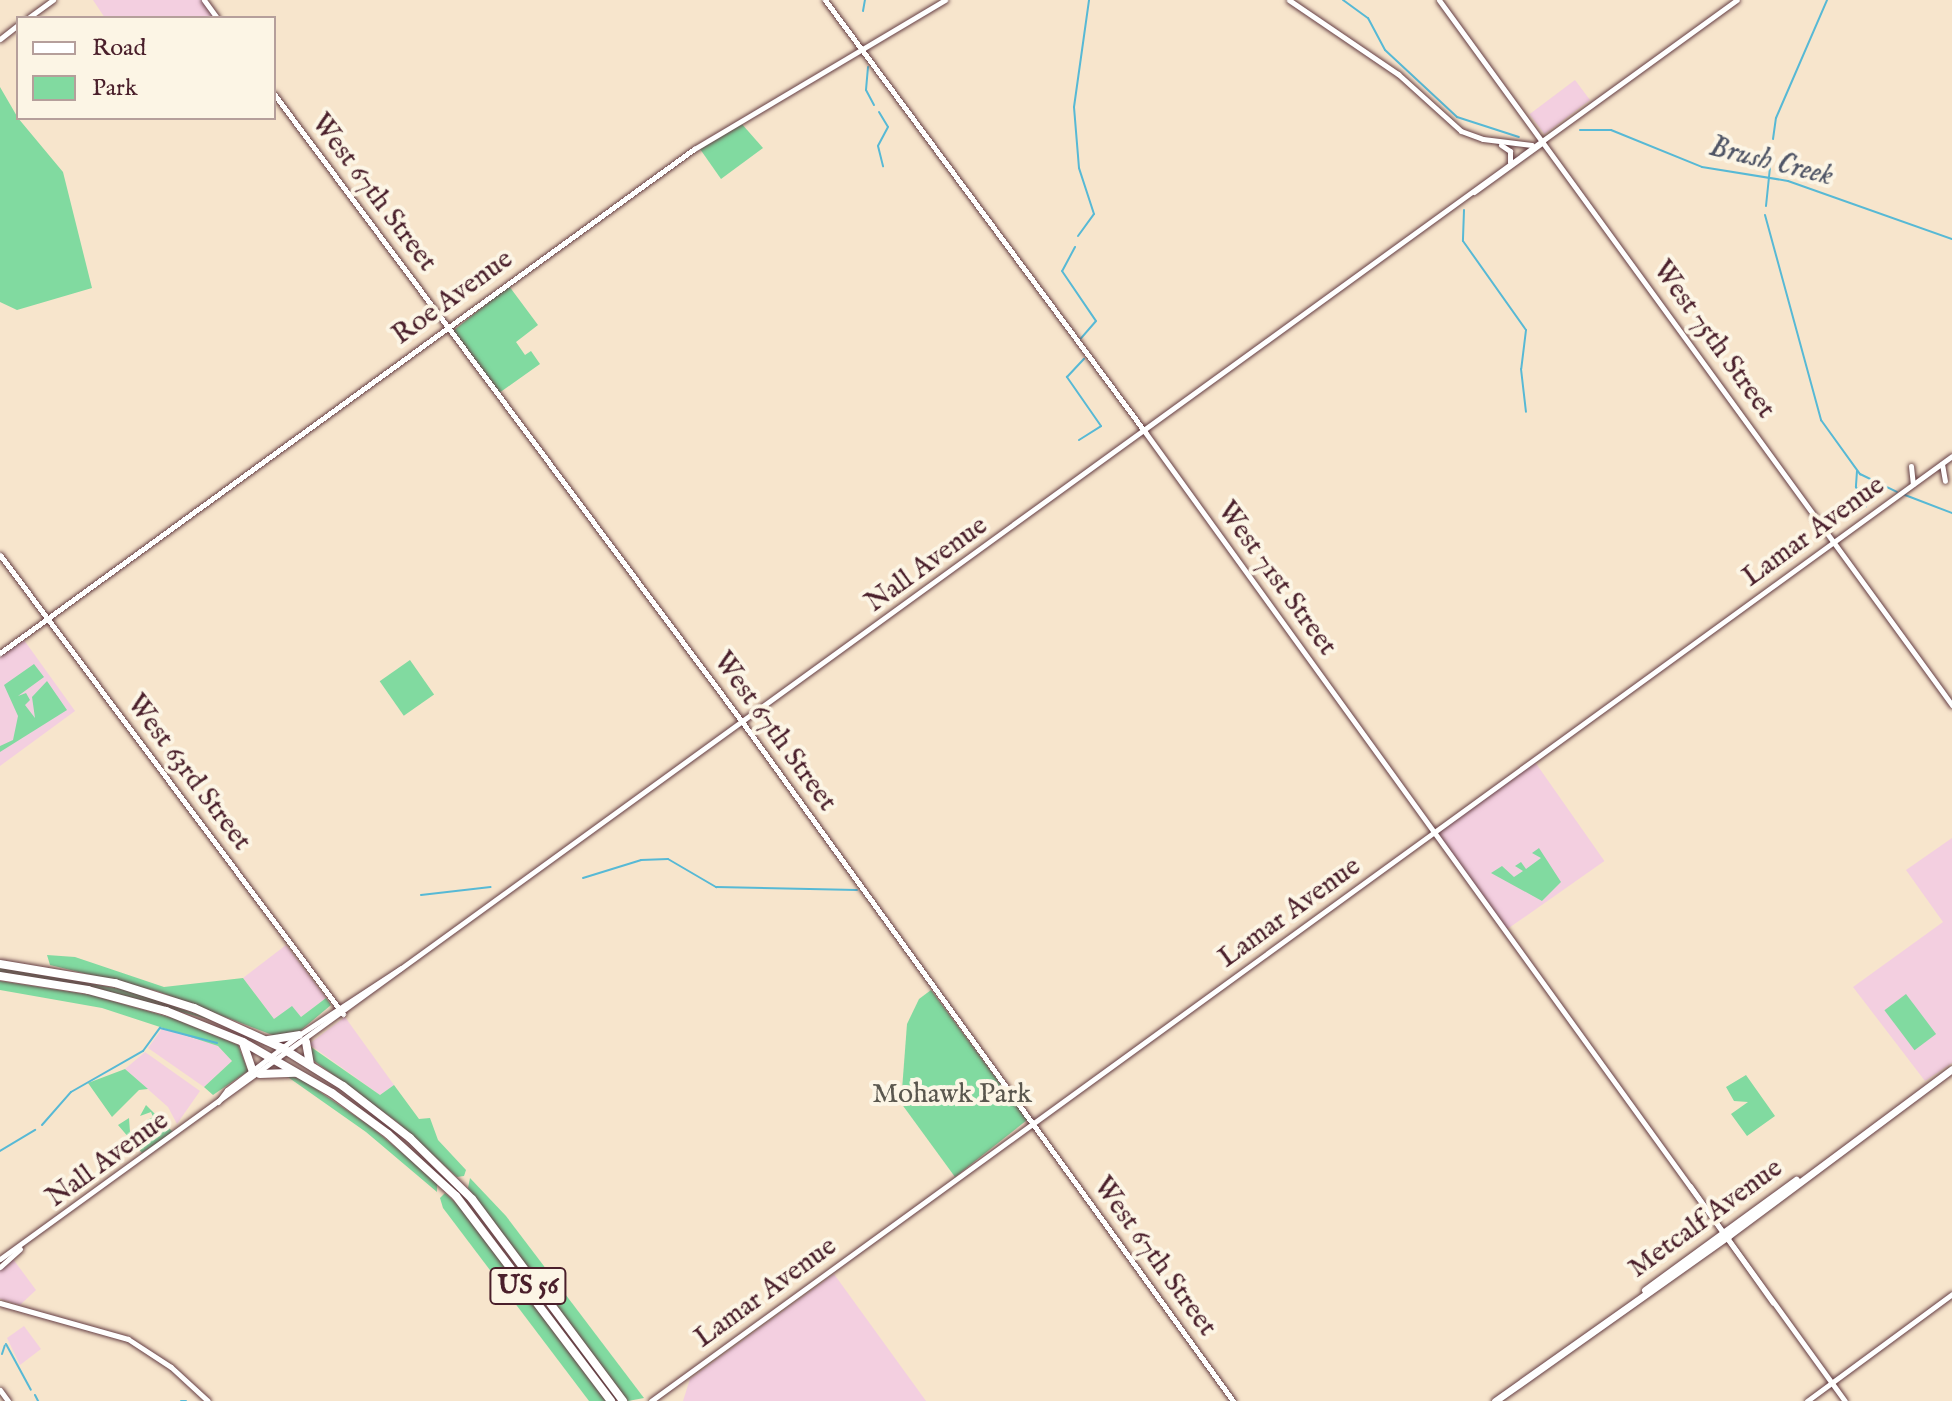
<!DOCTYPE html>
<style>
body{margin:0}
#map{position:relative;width:1952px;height:1401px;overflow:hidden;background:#f7e5cc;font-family:"IM FELL English",serif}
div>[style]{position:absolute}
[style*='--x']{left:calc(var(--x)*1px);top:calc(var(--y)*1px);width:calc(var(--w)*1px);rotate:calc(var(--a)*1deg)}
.built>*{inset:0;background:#f3cfe0;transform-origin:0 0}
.green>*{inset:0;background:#81daa0;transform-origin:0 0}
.stream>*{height:2px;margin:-1px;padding:0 1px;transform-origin:1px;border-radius:1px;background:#57b9d5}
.roads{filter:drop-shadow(0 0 2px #643d43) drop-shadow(0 0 2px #643d43)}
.secondary>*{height:5px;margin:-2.5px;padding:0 2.5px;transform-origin:2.5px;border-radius:2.5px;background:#fff}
.primary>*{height:7px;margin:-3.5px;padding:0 3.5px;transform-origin:3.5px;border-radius:3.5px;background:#fff}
.highway>*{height:8px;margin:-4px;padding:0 4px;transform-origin:4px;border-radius:4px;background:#fff}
span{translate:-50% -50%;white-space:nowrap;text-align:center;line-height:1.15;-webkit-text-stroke:8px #fcf5e5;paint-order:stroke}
.shield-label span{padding:2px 6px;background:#fcf5e5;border:2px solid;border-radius:6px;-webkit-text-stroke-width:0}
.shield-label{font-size:26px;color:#4a1f2b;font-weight:700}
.street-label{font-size:28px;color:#4a1f2b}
.park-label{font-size:28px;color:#5a574e}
.water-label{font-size:30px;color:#4f5566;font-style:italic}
.legend{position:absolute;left:16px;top:16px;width:260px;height:104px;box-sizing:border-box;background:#fcf5e5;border:2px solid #b59f9b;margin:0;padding:10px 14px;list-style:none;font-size:24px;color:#4a1f2b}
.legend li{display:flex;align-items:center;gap:16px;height:40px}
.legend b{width:40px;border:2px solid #b59f9b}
</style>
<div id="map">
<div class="built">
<div style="clip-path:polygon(93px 0,202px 0,215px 18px,105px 18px)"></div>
<div style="left:1575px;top:80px;width:25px;height:57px;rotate:53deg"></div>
<div style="clip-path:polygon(24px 640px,75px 711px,0 766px,0 657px)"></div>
<div style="left:1535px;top:762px;width:121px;height:122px;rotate:55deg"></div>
<div style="clip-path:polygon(1952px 838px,1952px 1063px,1925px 1081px,1853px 987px,1943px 922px,1906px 870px)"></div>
<div style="clip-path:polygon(286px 945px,326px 998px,301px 1017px,274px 1019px,243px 978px)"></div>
<div style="clip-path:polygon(345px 1017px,394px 1085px,380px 1095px,309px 1044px)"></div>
<div style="clip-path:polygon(164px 1026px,218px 1046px,232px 1061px,204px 1087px,148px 1048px)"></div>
<div style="clip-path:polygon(145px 1052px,200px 1091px,177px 1124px,168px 1107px,125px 1069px)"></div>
<div style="clip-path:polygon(13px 1259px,36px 1290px,20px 1305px,0 1299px,0 1268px)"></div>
<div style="clip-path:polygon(834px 1274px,926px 1401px,683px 1401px,690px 1379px)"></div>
<div style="clip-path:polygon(24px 1326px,41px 1349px,20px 1365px,7px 1338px)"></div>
</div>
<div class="green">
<div style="clip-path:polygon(0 87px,18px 118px,63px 172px,92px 288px,17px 310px,0 302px)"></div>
<div style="clip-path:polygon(741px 123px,763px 148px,721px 179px,700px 149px)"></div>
<div style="clip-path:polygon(509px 286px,538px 325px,516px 342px,525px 355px,531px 351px,540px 364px,499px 393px,453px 331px)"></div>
<div style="left:410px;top:660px;width:42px;height:37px;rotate:55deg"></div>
<div style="clip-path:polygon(34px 664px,44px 677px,18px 696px,26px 693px,30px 700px,25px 705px,35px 718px,32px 697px,47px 681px,67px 710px,0 752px,0 746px,13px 740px,18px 716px,4px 685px)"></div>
<div style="clip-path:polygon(1539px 848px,1561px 882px,1542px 901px,1491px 873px,1502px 866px,1514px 877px,1523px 871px,1515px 866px,1521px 862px,1526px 869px,1541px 858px,1532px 853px)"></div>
<div style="clip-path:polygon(47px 955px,75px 957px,164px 987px,243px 978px,274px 1019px,292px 1006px,301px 1017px,326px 998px,331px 1005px,300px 1031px,275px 1036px,157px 991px,50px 965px)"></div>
<div style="clip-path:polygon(0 968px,126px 990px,222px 1023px,86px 986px,0 973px)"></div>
<div style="clip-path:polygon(0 981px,91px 995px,172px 1018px,238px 1045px,248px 1071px,213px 1095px,204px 1087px,232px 1061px,218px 1046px,102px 1008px,0 990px)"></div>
<div style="clip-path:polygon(931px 990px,1027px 1120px,955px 1177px,901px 1103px,907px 1024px,919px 999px)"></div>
<div style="left:1906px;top:994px;width:50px;height:27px;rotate:53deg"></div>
<div style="clip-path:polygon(311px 1047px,380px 1095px,394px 1085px,419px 1119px,430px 1118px,438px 1140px,466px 1170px,464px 1176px,457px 1177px,397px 1122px,313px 1060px)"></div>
<div style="clip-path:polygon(125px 1069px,148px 1089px,139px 1090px,112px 1117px,88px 1083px)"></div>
<div style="clip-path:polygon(285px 1075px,301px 1079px,370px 1126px,423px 1170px,437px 1184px,437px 1192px,366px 1132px)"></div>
<div style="clip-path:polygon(1746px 1075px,1775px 1116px,1747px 1136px,1731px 1114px,1748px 1102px,1734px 1101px,1726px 1087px)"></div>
<div style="clip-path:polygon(146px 1105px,173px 1132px,142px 1153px,118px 1125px,129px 1118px,130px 1132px,146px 1144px,155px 1135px,147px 1120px,153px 1117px,151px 1112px,140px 1116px)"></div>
<div style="clip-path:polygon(470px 1178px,506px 1216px,644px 1398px,628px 1401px,468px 1188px)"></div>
<div style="clip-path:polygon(445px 1193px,463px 1210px,606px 1401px,589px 1401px,443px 1208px,440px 1198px)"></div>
</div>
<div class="stream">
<div style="--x:1343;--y:0;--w:31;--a:36"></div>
<div style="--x:1368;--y:18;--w:36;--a:62"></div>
<div style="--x:1385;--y:50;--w:98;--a:42.9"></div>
<div style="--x:1457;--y:117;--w:65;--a:17.9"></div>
<div style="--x:863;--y:11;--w:11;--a:-80"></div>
<div style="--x:868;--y:67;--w:23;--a:95"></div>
<div style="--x:866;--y:90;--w:17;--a:62"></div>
<div style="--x:879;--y:112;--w:17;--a:59"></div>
<div style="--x:888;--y:127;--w:21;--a:118"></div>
<div style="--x:878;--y:146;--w:21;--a:76"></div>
<div style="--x:1580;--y:130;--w:31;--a:0"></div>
<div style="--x:1611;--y:130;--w:98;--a:22.1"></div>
<div style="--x:1702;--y:167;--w:87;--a:9.2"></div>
<div style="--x:1788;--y:181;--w:174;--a:19.5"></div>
<div style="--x:1773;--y:139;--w:21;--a:-82"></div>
<div style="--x:1776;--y:118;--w:129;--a:-66.6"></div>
<div style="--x:1766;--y:206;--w:58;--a:-84.1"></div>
<div style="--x:1464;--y:210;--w:31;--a:92"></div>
<div style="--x:1463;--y:241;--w:109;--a:54.7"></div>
<div style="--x:1526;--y:330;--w:39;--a:97"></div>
<div style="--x:1521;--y:369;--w:43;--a:83.4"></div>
<div style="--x:1765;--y:215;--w:213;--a:74.7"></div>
<div style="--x:1821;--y:420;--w:67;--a:54.2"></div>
<div style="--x:1860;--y:474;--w:41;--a:25.9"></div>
<div style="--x:1078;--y:236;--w:27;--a:-54"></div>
<div style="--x:1094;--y:214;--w:48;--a:-108.1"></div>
<div style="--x:1079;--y:168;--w:61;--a:-94.7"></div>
<div style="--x:1074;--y:107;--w:108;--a:-82"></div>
<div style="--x:1075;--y:247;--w:27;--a:118"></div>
<div style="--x:1062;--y:271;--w:60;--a:55.8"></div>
<div style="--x:1096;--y:321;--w:23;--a:131"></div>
<div style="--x:1079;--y:440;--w:26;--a:-32"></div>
<div style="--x:1101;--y:426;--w:60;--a:-124.8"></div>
<div style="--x:1067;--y:377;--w:25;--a:-47"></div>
<div style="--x:1857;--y:471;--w:16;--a:94"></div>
<div style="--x:1856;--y:487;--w:22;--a:63"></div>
<div style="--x:1905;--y:495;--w:50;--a:21"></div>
<div style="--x:583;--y:878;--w:61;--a:-17.2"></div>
<div style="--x:641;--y:860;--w:27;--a:-2"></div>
<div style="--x:668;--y:859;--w:56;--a:30.3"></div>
<div style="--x:716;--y:887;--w:141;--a:1.2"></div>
<div style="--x:421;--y:895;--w:70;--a:-6.5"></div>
<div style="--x:42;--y:1125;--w:44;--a:-48.7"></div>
<div style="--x:71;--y:1092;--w:83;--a:-29.7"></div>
<div style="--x:143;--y:1051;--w:29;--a:-54"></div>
<div style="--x:160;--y:1028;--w:59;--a:14.7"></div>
<div style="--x:0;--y:1151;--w:41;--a:-31"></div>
<div style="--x:6;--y:1344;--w:52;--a:61.5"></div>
<div style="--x:2;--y:1354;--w:9;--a:-72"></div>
<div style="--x:35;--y:1395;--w:7;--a:63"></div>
<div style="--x:181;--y:1401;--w:5;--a:0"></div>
</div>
<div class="roads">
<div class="secondary">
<div style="--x:204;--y:0;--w:22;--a:54"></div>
<div style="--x:825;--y:0;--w:538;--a:53.47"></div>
<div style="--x:1145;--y:432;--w:1195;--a:54.16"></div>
<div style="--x:1289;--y:0;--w:132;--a:34.2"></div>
<div style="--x:1398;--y:74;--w:85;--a:42.1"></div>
<div style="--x:1461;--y:131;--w:23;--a:20"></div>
<div style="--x:1483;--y:139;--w:49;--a:7"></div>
<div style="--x:1439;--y:0;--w:872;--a:53.96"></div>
<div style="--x:28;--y:18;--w:31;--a:-36"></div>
<div style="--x:0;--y:39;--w:23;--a:-38"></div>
<div style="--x:274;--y:94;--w:785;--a:53.29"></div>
<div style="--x:743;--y:723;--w:837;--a:54.14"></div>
<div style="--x:1501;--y:145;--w:11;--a:34"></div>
<div style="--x:1510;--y:151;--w:11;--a:90"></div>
<div style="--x:1474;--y:192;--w:85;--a:-35.9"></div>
<div style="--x:1942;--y:464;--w:17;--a:80"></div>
<div style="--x:1911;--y:466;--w:18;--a:84"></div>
<div style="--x:0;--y:555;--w:573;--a:53.23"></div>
<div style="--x:0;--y:653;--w:858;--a:-35.99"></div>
<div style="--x:694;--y:149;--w:292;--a:-30.7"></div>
<div style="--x:218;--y:1102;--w:15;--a:-53"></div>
<div style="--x:227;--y:1090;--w:91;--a:-37.4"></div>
<div style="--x:299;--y:1035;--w:122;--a:-33.3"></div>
<div style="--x:1690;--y:1186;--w:143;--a:54.6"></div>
<div style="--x:0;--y:1259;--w:2145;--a:-35.94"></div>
<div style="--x:0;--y:1267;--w:27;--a:-42"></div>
<div style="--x:0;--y:1303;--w:133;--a:15.7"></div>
<div style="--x:128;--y:1339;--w:51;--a:33.1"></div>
<div style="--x:171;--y:1367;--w:50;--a:42.6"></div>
<div style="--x:0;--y:1390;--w:14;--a:54"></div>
<div style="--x:651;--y:1401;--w:1608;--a:-35.99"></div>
<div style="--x:1807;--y:1401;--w:180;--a:-36.4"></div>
</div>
<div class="primary">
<div style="--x:1645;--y:1290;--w:187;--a:-36.1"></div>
<div style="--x:1495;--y:1401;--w:286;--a:-35.3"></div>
<div style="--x:1728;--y:1236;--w:279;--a:-36.7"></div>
</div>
<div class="highway">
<div style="--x:0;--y:964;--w:117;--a:9.4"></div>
<div style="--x:115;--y:983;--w:83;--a:17.6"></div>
<div style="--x:194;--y:1008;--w:97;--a:24.4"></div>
<div style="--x:282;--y:1048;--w:72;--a:31.9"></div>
<div style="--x:343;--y:1086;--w:85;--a:37.8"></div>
<div style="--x:410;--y:1138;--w:87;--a:44.5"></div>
<div style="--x:472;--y:1199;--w:252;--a:53.2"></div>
<div style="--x:0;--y:976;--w:89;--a:9"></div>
<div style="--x:88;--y:990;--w:81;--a:15.1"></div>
<div style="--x:166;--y:1011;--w:83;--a:21.9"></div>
<div style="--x:243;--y:1042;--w:103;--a:29.8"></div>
<div style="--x:332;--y:1093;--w:69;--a:36.2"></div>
<div style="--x:388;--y:1134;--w:92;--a:42.4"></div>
<div style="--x:456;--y:1196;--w:257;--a:52.9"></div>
<div style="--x:268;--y:1040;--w:31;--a:-9"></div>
<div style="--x:306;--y:1042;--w:22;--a:80"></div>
<div style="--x:243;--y:1043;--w:28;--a:71"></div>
<div style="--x:260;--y:1074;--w:35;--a:-2"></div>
</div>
</div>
<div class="shield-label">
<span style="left:528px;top:1286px">US 56</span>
</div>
<div class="street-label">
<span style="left:373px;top:193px;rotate:53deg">West 67th Street</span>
<span style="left:453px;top:298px;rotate:-36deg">Roe Avenue</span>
<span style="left:1713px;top:340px;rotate:54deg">West 75th Street</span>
<span style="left:1814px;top:532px;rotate:-36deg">Lamar Avenue</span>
<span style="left:927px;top:565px;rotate:-36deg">Nall Avenue</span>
<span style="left:1276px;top:579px;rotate:54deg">West 71st Street</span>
<span style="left:774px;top:732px;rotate:54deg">West 67th Street</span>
<span style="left:188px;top:773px;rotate:53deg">West 63rd Street</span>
<span style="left:1290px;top:913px;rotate:-36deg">Lamar Avenue</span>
<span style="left:108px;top:1160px;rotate:-36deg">Nall Avenue</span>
<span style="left:1706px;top:1219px;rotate:-36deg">Metcalf Avenue</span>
<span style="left:1154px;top:1257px;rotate:54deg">West 67th Street</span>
<span style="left:766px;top:1293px;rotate:-36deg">Lamar Avenue</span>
</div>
<div class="park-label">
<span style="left:952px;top:1095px">Mohawk Park</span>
</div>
<div class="water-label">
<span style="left:1771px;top:162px;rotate:14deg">Brush Creek</span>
</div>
<ul class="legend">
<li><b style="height:10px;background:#fff"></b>Road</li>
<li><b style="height:22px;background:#81daa0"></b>Park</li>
</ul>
</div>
